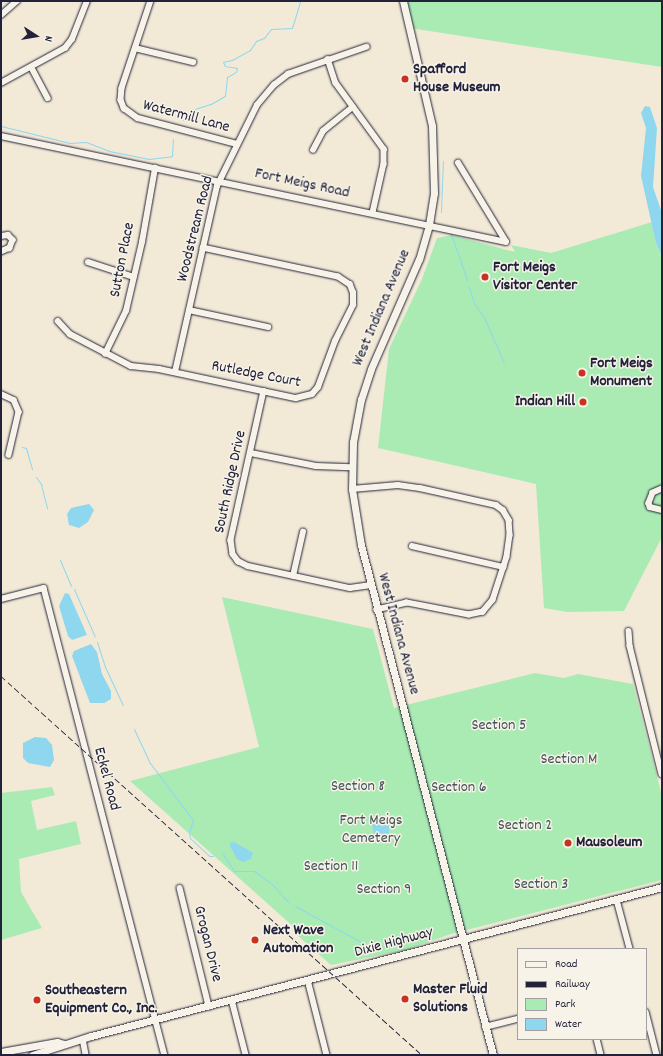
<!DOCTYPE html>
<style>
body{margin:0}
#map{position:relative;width:663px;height:1056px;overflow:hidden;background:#f2ead7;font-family:Dekko,sans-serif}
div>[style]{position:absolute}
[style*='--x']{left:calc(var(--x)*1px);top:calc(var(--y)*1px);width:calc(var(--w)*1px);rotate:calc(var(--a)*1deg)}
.green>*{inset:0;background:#aaebb4}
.water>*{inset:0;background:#8ed7ef}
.stream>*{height:1px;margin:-0.5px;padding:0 0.5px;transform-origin:0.5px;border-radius:0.5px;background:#8ed7ef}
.roads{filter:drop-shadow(0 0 1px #22223b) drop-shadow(0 0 1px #22223b)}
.minor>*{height:5.5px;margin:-2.75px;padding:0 2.75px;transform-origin:2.75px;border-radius:2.75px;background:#f7f3e8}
.major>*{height:7px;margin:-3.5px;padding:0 3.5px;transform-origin:3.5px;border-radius:3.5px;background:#f7f3e8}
.rail>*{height:1px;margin-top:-0.5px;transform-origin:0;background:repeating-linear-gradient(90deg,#22223b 0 6px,transparent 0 9px)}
.dots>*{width:11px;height:11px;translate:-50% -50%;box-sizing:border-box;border:2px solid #f7f3e8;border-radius:50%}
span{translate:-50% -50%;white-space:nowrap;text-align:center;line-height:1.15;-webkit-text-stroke:3px #f7f3e8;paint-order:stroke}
.poi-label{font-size:16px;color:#22223b;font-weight:700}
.left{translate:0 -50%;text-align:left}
.right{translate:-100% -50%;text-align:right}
.street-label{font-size:16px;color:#22223b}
.park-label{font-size:16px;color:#445459}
.frame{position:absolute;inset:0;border:2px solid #22223b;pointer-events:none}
.legend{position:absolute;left:517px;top:948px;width:130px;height:92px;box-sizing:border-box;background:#f7f3e8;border:1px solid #a29fa3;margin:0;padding:5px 7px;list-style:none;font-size:12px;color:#22223b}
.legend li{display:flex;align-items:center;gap:8px;height:20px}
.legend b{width:20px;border:1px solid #a29fa3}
.north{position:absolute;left:16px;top:16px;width:40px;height:40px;-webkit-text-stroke:3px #f7f3e8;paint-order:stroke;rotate:102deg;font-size:11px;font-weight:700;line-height:16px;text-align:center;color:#22223b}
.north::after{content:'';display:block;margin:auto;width:14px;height:18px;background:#22223b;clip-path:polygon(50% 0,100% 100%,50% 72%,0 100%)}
</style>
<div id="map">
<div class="green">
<div style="clip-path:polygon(403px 1px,662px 1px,662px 67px,410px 28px)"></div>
<div style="clip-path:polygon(652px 222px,656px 243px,662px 258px,662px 537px,624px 611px,567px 612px,544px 608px,536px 484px,378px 448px,389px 349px,422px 279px,437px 238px,452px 235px,515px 252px,511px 245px,551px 253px)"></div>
<div style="clip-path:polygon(222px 597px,373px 629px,394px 708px,535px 673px,564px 678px,578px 674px,633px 684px,662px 796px,662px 880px,451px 934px,406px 950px,331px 965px,297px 935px,296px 929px,130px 781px,259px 747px)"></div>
<div style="clip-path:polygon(52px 787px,55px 795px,31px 801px,37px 830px,76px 821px,81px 844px,19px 859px,21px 892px,42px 928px,1px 940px,1px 793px)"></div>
</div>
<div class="water">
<div style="clip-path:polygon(645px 106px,650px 107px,657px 128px,653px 187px,662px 213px,662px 257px,656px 243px,641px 176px,646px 128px,641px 113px)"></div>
<div style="clip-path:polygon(89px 504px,94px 510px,88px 522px,79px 528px,69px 525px,67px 514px,71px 508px)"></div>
<div style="clip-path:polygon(65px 593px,69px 594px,87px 635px,72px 640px,68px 636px,59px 606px)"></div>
<div style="clip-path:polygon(91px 644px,97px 652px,102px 674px,111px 691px,111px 699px,104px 703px,90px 703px,72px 656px,74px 651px)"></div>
<div style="clip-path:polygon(35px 737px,46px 738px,52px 745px,54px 760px,50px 767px,28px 763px,23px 758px,23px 743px)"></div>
<div style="clip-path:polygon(380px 820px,389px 826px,389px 836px,384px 841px,368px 842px,374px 836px,372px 824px)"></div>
<div style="clip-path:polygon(234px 842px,250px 851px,253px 853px,251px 859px,243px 862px,237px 859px,230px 846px,230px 843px)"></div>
</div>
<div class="stream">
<div style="--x:183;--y:120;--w:13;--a:-48"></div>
<div style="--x:192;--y:110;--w:20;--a:-18"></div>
<div style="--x:211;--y:104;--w:16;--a:-30"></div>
<div style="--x:225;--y:96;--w:19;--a:-84"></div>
<div style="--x:227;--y:77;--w:10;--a:-29"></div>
<div style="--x:236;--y:72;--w:4;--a:-76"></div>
<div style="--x:237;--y:68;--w:12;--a:-171"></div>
<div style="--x:225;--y:66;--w:4;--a:-117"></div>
<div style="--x:223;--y:62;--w:9;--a:-13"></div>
<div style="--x:232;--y:60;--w:21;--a:-29"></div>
<div style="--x:250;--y:50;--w:11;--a:-56"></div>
<div style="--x:256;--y:41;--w:9;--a:-21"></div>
<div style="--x:264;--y:38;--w:11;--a:-52"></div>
<div style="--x:271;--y:29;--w:21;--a:-3"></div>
<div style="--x:292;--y:28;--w:28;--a:-73"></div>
<div style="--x:1;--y:126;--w:71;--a:13.8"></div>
<div style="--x:70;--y:143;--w:16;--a:-4"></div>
<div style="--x:86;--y:142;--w:25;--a:21"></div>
<div style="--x:109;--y:151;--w:41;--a:11.3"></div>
<div style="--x:149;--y:159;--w:23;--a:-7"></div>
<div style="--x:172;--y:156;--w:17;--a:-87"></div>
<div style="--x:441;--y:212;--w:51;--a:-87.8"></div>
<div style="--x:451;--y:234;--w:49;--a:70.8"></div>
<div style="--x:469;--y:287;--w:19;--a:72"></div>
<div style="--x:475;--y:305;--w:15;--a:53"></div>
<div style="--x:484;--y:317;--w:50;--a:66.5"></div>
<div style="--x:22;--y:447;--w:4;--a:14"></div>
<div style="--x:26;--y:448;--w:22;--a:74"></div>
<div style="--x:36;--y:477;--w:9;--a:54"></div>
<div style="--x:41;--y:484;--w:25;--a:76"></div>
<div style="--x:60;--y:560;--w:28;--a:67"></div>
<div style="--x:74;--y:589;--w:52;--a:66.4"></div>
<div style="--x:97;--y:642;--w:28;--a:72"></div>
<div style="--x:106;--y:669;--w:40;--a:65"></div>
<div style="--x:134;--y:729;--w:38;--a:65"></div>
<div style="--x:150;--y:763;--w:71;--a:53"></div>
<div style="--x:193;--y:820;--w:14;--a:107"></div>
<div style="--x:189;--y:833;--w:5;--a:79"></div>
<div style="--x:190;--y:838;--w:26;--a:43"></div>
<div style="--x:209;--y:856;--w:4;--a:0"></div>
<div style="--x:222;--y:853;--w:22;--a:56"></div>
<div style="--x:234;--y:871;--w:20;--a:0"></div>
<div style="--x:254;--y:871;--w:22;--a:36"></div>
<div style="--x:272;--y:884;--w:24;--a:48"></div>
<div style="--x:295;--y:906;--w:90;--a:28.6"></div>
<div style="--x:374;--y:949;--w:59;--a:-13.8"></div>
</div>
<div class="roads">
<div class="minor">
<div style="--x:151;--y:1;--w:92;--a:108.4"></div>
<div style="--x:122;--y:88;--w:12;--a:95"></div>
<div style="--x:121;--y:100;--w:9;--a:69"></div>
<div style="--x:124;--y:108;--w:17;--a:36"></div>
<div style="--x:138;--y:118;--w:102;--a:14.7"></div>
<div style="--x:1;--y:15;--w:21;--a:-41"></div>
<div style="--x:135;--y:48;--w:60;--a:13.6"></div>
<div style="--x:328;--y:59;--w:25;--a:72"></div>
<div style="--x:336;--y:83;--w:82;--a:54"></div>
<div style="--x:384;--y:149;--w:15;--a:90"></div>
<div style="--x:384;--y:164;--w:50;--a:102.7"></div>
<div style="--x:32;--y:68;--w:34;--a:62"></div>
<div style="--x:1;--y:83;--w:73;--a:-28.7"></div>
<div style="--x:65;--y:48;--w:11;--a:-52"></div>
<div style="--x:72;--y:39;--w:41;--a:-68.5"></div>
<div style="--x:1;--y:136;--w:516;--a:11.85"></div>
<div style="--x:506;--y:242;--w:92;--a:-121.3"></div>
<div style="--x:313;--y:150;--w:21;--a:-62"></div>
<div style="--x:323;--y:131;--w:38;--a:-39"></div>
<div style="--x:1;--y:236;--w:7;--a:-8"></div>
<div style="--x:8;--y:235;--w:7;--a:45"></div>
<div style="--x:13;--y:240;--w:9;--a:111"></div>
<div style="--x:10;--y:248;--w:10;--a:156"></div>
<div style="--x:88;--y:262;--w:48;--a:18.1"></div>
<div style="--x:189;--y:310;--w:81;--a:12.1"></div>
<div style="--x:58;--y:321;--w:18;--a:47"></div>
<div style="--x:70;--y:334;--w:69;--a:27.7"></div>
<div style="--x:131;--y:366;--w:28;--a:6"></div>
<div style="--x:159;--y:369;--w:140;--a:12"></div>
<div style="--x:296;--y:398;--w:16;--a:-14"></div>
<div style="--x:312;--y:394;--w:9;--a:-49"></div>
<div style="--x:318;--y:387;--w:49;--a:-69.7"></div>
<div style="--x:335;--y:341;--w:40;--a:-63.4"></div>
<div style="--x:353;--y:305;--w:12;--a:-90"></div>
<div style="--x:353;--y:293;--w:9;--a:-111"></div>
<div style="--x:350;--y:285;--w:14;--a:-146"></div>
<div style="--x:338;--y:277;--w:138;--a:-167.9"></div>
<div style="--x:105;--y:354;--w:48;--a:-64"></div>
<div style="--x:126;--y:311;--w:71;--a:-76.9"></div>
<div style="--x:142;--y:242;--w:75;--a:-80"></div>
<div style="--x:175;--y:372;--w:191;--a:-77.3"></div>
<div style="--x:217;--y:186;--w:90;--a:-63.7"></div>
<div style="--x:257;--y:105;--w:26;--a:-50"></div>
<div style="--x:274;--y:85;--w:18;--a:-38"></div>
<div style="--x:288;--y:74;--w:83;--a:-19.1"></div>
<div style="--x:264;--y:391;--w:153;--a:102.5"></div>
<div style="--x:231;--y:540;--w:14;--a:82"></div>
<div style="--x:233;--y:554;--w:9;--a:54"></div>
<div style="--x:238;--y:561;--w:11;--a:27"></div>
<div style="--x:248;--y:566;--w:104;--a:12.2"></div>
<div style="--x:350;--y:588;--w:21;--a:-8"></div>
<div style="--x:1;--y:394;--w:14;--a:25"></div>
<div style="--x:14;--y:400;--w:13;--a:67"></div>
<div style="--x:19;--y:412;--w:44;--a:103.1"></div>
<div style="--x:251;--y:453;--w:66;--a:11.3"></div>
<div style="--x:316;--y:466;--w:35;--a:2"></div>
<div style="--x:352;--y:489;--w:46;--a:-5"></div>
<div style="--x:398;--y:485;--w:22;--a:8"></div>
<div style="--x:420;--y:488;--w:78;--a:12.6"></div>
<div style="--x:496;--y:505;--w:9;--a:36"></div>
<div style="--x:503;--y:510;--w:12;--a:59"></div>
<div style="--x:509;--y:520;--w:15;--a:86"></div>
<div style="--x:510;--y:535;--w:22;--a:98"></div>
<div style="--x:507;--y:557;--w:45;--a:108"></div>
<div style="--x:493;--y:600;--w:16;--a:130"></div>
<div style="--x:483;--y:612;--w:14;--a:168"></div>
<div style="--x:469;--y:615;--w:63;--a:-169"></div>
<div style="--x:407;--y:603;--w:31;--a:167"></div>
<div style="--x:662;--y:489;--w:10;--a:156"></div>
<div style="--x:653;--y:493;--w:11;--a:112"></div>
<div style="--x:649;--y:503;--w:4;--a:76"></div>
<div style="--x:650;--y:507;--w:12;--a:14"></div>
<div style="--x:412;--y:546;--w:94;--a:12.9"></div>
<div style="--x:293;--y:576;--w:45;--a:-77.2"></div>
<div style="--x:1;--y:599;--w:44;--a:-14.3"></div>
<div style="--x:44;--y:588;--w:482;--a:75.5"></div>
<div style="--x:629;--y:631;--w:15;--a:86"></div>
<div style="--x:630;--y:646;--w:132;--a:76"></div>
<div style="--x:180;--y:888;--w:122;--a:76.2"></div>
<div style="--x:617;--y:900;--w:51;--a:75.1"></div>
<div style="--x:308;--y:980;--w:77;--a:75.8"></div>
<div style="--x:232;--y:1000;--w:57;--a:75.7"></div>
<div style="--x:646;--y:1012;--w:44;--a:75.7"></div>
<div style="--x:485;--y:1027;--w:34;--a:-14"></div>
<div style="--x:83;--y:1039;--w:16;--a:79"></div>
<div style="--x:597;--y:1039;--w:16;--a:76"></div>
</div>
<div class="major">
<div style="--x:403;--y:1;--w:128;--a:76.9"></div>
<div style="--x:432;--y:126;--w:67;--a:88.3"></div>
<div style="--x:434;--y:193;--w:32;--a:99"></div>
<div style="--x:429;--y:225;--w:35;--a:106"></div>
<div style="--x:419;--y:259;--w:120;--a:113.6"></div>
<div style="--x:371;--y:369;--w:32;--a:108"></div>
<div style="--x:361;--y:399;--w:44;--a:100.5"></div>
<div style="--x:353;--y:442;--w:47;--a:91.2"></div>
<div style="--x:352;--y:489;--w:57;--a:80.9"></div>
<div style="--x:361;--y:545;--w:527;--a:75.49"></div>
<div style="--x:1;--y:1052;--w:57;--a:-10.1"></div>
<div style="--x:57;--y:1042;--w:7;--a:16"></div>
<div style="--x:32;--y:1055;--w:62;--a:-17.9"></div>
<div style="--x:91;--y:1036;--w:590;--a:-14.62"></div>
</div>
</div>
<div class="rail">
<div style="--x:1;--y:676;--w:566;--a:41.99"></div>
</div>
<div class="dots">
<div style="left:405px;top:79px;background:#c8321e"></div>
<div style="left:485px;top:277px;background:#c8321e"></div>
<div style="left:582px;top:373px;background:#c8321e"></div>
<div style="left:583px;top:402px;background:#c8321e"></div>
<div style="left:568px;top:843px;background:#c8321e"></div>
<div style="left:255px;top:940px;background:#c8321e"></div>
<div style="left:405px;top:999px;background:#c8321e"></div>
<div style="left:37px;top:1000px;background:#c8321e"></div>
</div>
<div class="poi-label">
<span class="left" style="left:413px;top:79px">Spafford<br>House Museum</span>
<span class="left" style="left:493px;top:277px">Fort Meigs<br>Visitor Center</span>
<span class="left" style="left:590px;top:373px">Fort Meigs<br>Monument</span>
<span class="right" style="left:575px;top:402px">Indian Hill</span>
<span class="left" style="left:576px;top:843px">Mausoleum</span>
<span class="left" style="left:263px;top:940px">Next Wave<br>Automation</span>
<span class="left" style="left:413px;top:999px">Master Fluid<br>Solutions</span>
<span class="left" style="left:45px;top:1000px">Southeastern<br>Equipment Co., Inc.</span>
</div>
<div class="street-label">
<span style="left:186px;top:117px;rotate:15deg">Watermill Lane</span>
<span style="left:302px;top:184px;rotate:12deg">Fort Meigs Road</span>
<span style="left:196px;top:229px;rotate:-76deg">Woodstream Road</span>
<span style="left:123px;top:260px;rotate:-79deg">Sutton Place</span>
<span style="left:382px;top:308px;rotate:-67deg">West Indiana Avenue</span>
<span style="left:256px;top:375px;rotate:11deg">Rutledge Court</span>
<span style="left:231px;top:482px;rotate:-78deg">South Ridge Drive</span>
<span style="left:398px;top:634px;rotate:75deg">West Indiana Avenue</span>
<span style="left:106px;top:779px;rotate:75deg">Eckel Road</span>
<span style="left:394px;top:943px;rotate:-15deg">Dixie Highway</span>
<span style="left:207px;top:944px;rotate:76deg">Grogan Drive</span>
</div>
<div class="park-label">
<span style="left:499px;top:726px">Section 5</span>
<span style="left:569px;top:760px">Section M</span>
<span style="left:358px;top:787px">Section 8</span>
<span style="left:459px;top:788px">Section 6</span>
<span style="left:371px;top:830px">Fort Meigs<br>Cemetery</span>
<span style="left:525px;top:826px">Section 2</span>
<span style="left:331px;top:867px">Section 11</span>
<span style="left:541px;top:885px">Section 3</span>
<span style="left:384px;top:890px">Section 9</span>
</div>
<div class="frame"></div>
<ul class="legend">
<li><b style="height:5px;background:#f7f3e8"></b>Road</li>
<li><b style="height:5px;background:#22223b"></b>Railway</li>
<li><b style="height:11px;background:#aaebb4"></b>Park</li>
<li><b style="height:11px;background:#8ed7ef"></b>Water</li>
</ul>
<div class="north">N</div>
</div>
